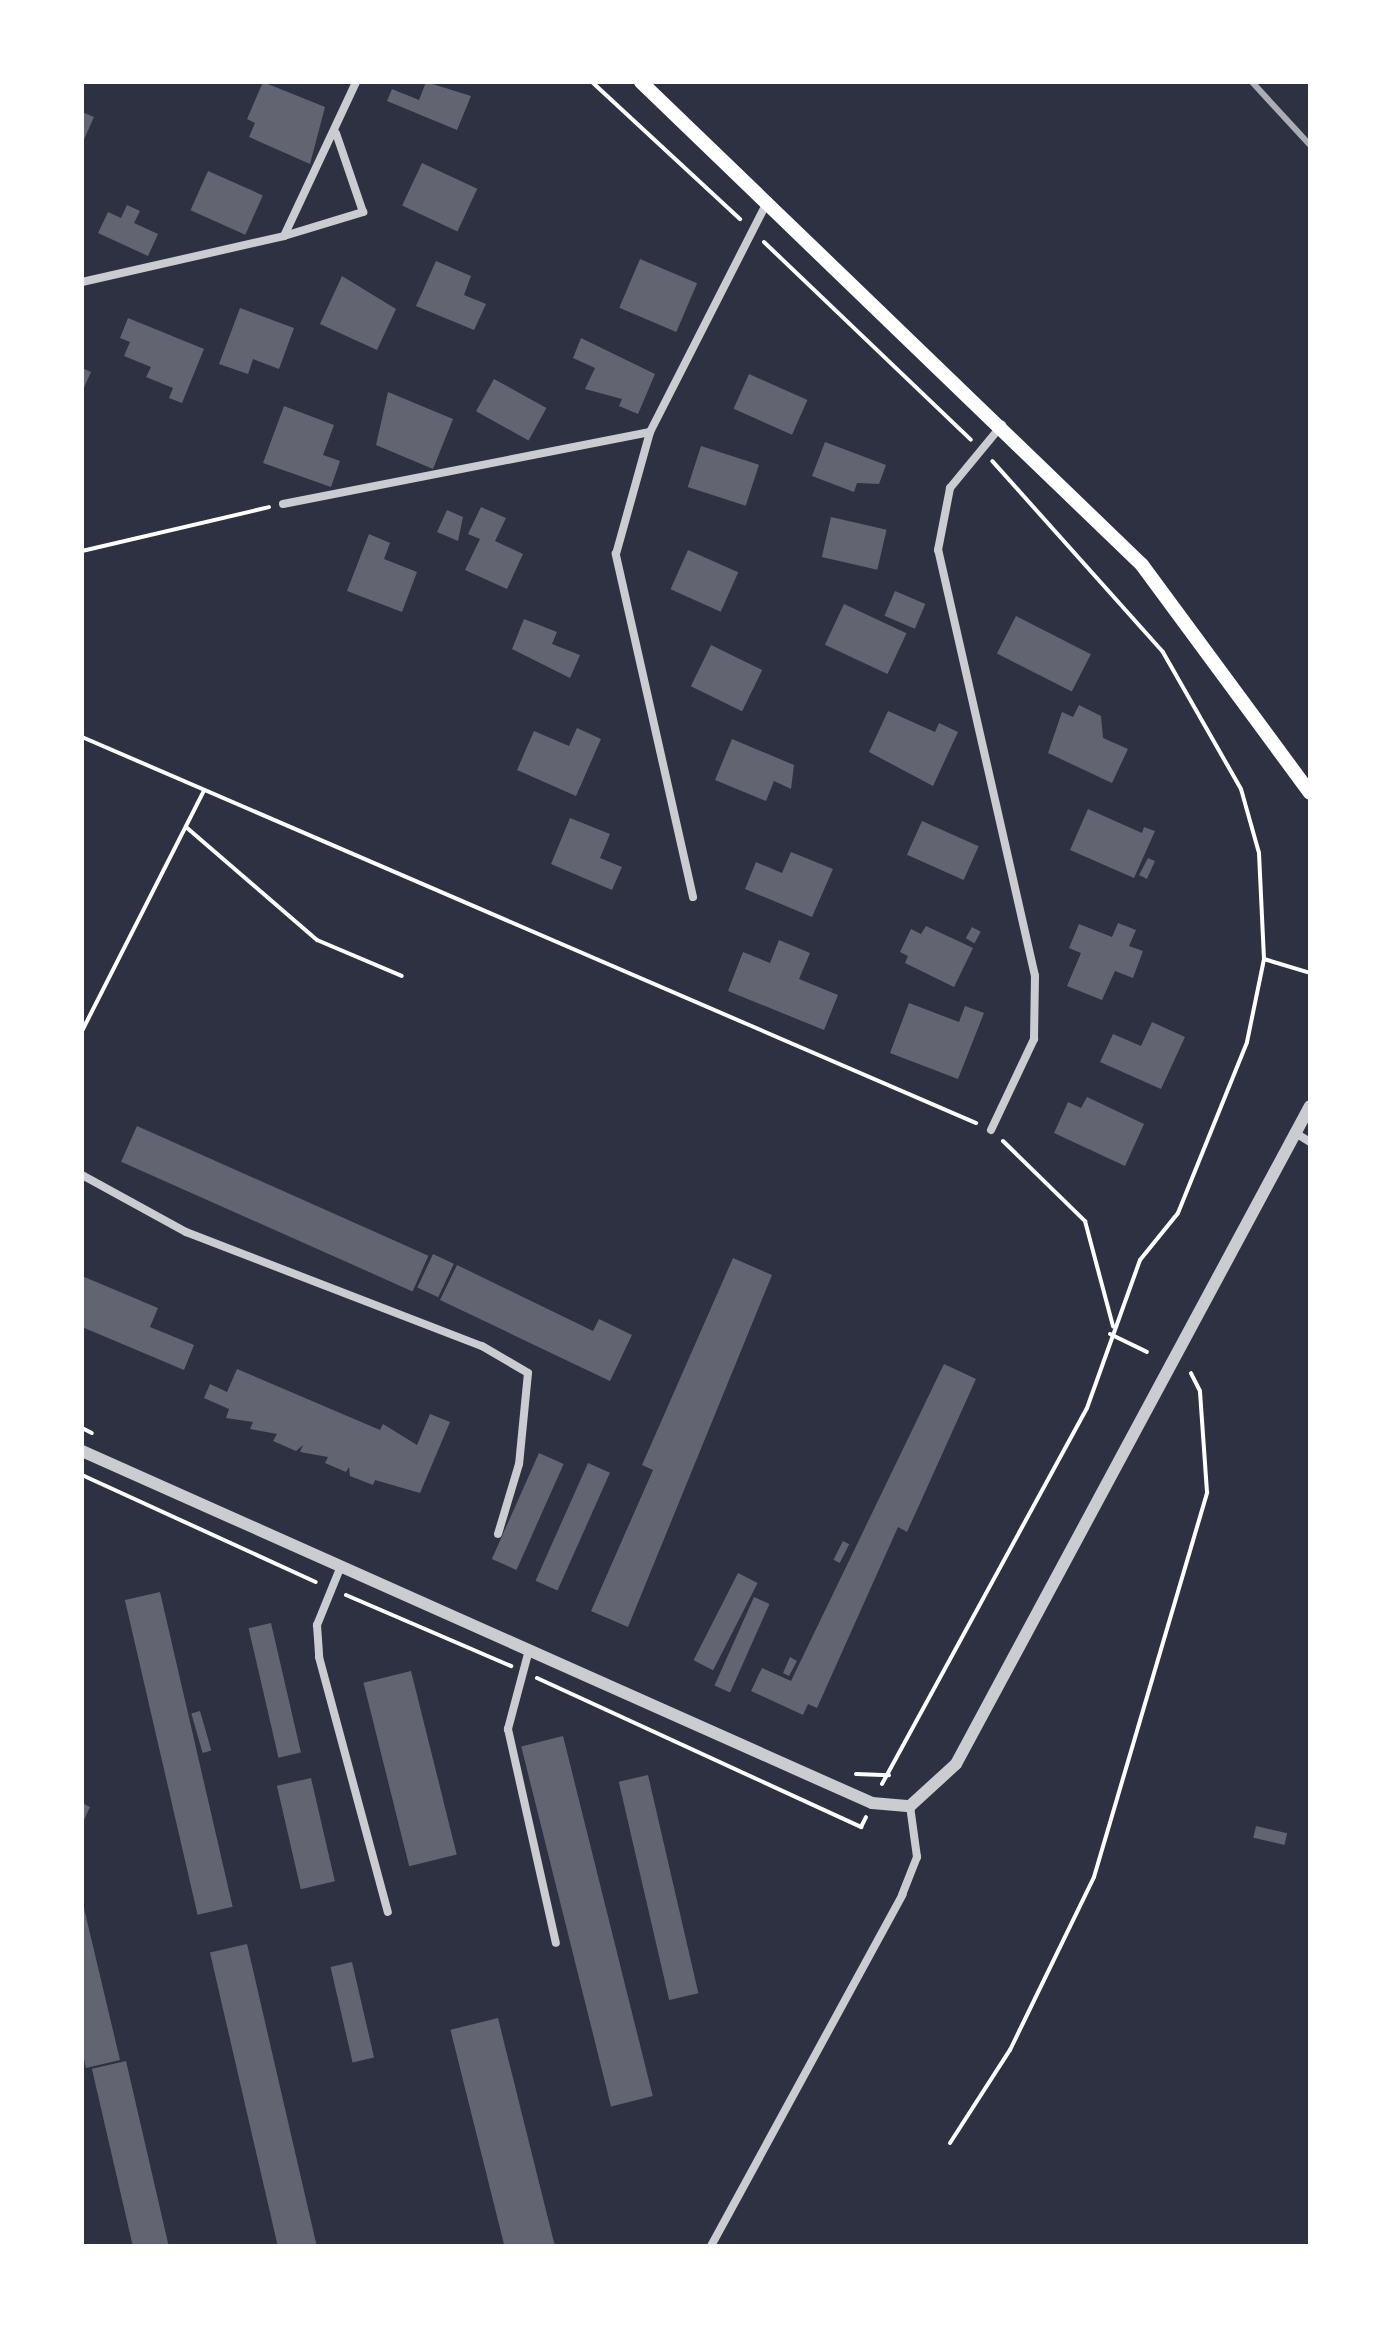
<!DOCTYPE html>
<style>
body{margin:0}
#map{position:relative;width:1392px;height:2328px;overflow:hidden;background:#2d3142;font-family:Poppins,sans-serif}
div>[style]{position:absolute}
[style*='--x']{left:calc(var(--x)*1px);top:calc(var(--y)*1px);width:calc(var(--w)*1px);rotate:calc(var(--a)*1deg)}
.building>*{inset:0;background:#626471;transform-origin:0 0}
.path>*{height:4px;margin:-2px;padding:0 2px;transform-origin:2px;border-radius:2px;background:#fff}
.minor>*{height:8px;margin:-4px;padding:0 4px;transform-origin:4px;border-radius:4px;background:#caccd0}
.tertiary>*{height:12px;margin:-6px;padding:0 6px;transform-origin:6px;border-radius:6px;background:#caccd0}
.secondary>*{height:14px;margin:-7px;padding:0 7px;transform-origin:7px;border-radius:7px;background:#fff}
.rail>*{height:6px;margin:-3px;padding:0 3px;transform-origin:3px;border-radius:3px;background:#abadb3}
span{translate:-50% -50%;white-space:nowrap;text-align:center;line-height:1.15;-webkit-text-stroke:6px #fff;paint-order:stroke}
.frame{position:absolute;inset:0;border:84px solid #fff;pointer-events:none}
</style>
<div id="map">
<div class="building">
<div style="clip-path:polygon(263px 82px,325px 107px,310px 164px,249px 137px,255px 123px,247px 119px)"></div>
<div style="clip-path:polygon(426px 82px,471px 96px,457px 130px,387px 101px,392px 89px,419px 100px)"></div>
<div style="clip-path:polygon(82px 112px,94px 117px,82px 144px)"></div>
<div style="left:422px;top:163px;width:61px;height:47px;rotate:25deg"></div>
<div style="left:208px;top:171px;width:60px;height:43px;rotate:24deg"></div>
<div style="clip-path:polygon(127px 205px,140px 211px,134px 223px,158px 234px,148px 256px,98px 233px,108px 212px,121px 218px)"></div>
<div style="left:640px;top:259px;width:62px;height:53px;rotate:23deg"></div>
<div style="clip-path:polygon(436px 261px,471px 276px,464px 295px,486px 304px,474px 330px,416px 306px)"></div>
<div style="clip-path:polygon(342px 276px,396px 309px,377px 350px,320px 324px)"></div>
<div style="clip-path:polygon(240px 308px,294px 328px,279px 369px,253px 359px,248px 374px,219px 364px)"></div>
<div style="clip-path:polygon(128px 318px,204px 349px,182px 403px,169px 398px,173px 388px,146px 377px,151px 367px,124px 356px,130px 342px,120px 338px)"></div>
<div style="clip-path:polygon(581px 338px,655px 374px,638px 414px,619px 406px,622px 399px,585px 389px,595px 368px,573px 358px)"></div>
<div style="clip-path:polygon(82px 368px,91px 372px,82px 392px)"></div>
<div style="left:749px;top:374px;width:64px;height:38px;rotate:24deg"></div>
<div style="left:494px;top:379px;width:60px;height:37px;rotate:29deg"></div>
<div style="clip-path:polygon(388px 392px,453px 419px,433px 469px,376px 445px)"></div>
<div style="clip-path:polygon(284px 406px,334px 425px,323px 455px,340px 461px,331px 487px,263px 463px)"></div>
<div style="clip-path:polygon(825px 442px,886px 465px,879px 484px,857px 483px,854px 492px,812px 476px)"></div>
<div style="left:701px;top:446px;width:61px;height:43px;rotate:18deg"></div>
<div style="clip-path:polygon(481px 507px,506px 518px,495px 541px,523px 554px,507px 589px,465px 570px,480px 539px,468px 534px)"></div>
<div style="clip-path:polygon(447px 510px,463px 517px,458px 541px,437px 532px)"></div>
<div style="left:831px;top:517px;width:57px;height:41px;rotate:13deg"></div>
<div style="clip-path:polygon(369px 534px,390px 543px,384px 559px,417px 572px,402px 612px,347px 591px)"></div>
<div style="left:688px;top:550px;width:55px;height:43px;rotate:24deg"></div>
<div style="left:895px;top:591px;width:33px;height:27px;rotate:23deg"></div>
<div style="left:844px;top:604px;width:69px;height:45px;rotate:25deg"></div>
<div style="left:1016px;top:616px;width:84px;height:42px;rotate:27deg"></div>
<div style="clip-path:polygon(524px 619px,557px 632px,552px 644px,580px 655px,570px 678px,512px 649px)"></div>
<div style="left:711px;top:645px;width:57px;height:46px;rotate:26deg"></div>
<div style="clip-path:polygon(1079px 705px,1101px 716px,1103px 738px,1128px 749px,1112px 783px,1048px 753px,1062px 712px,1073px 717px)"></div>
<div style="clip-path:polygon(888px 711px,935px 732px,939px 723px,958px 732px,933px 786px,869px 752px)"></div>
<div style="clip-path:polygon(577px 728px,601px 739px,576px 796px,517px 770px,534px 731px,569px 746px)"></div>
<div style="clip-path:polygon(732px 739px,794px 765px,791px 789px,774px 781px,766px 801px,715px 780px)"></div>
<div style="clip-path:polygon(1088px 809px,1142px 833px,1144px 827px,1155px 831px,1134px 878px,1070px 850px)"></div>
<div style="clip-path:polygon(570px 818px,610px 834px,600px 858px,622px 867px,612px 890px,551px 864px)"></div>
<div style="left:922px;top:821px;width:62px;height:37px;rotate:24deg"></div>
<div style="clip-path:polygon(791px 852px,833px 869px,812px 917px,745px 889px,756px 862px,782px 873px)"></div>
<div style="clip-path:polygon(1148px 858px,1155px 861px,1147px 879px,1139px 875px)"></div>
<div style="clip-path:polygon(1118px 923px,1136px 930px,1129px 946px,1143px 951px,1133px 978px,1115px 971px,1102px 1000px,1067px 986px,1081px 953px,1069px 948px,1079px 924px,1112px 937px)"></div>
<div style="clip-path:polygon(926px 926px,973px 948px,954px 987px,905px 963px,908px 956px,900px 952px,911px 929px,921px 934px)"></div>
<div style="left:972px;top:927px;width:10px;height:13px;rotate:29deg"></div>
<div style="clip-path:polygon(779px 940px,810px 953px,799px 979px,838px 995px,824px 1030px,728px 991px,743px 952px,770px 963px)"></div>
<div style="clip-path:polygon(909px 1003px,959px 1022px,965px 1006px,984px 1013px,958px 1079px,890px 1053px)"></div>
<div style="clip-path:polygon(1152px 1022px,1185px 1037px,1161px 1089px,1100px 1062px,1113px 1034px,1141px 1046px)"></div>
<div style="clip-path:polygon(1087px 1097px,1144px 1124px,1125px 1166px,1054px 1133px,1068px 1102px,1081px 1108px)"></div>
<div style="left:137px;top:1126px;width:319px;height:39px;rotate:24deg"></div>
<div style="left:433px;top:1254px;width:23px;height:37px;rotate:25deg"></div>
<div style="clip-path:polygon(733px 1258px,772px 1275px,628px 1627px,591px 1611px,653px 1470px,642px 1465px)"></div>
<div style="clip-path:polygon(457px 1265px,593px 1331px,599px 1319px,632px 1335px,610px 1381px,440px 1300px)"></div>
<div style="clip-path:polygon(82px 1276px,158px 1308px,150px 1327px,194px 1345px,184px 1370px,82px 1327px)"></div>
<div style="clip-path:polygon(944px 1364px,976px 1379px,907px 1532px,898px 1527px,817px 1708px,808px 1704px,803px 1715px,751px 1691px,762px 1668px,791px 1681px)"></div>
<div style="clip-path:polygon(237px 1369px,380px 1430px,383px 1424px,417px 1445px,430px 1414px,450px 1422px,420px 1493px,375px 1480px,373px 1485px,350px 1476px,349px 1467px,346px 1472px,325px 1463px,328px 1457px,300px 1452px,303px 1445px,296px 1451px,273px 1441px,277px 1434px,250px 1429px,253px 1422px,226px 1418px,229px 1409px,204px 1398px,210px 1384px,227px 1392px)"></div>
<div style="left:539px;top:1453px;width:27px;height:116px;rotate:24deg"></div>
<div style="left:588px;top:1463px;width:24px;height:129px;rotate:24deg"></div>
<div style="left:843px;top:1541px;width:7px;height:21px;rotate:27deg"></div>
<div style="left:738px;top:1573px;width:22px;height:98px;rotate:27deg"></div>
<div style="left:160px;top:1592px;width:323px;height:36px;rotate:77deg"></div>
<div style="left:754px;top:1597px;width:17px;height:97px;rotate:24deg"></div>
<div style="left:271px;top:1623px;width:133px;height:23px;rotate:77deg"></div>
<div style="clip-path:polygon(790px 1657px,797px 1661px,789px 1676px,783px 1673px)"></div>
<div style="left:411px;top:1671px;width:189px;height:49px;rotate:76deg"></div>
<div style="left:200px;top:1711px;width:41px;height:9px;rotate:74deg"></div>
<div style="left:563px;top:1736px;width:371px;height:43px;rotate:76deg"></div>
<div style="left:648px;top:1775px;width:224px;height:30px;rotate:77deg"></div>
<div style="left:311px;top:1778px;width:106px;height:35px;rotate:77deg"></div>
<div style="clip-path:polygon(82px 1803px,90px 1807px,82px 1824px)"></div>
<div style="left:1256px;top:1826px;width:32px;height:12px;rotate:13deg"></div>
<div style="clip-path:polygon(83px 1904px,120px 2060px,86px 2068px,82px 2051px)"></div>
<div style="left:247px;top:1944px;width:310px;height:38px;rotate:77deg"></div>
<div style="left:352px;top:1962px;width:98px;height:22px;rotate:77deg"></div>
<div style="left:498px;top:2018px;width:235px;height:49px;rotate:76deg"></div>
<div style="left:126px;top:2061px;width:190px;height:35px;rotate:77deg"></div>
</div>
<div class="path">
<div style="--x:592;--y:82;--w:202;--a:42.8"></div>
<div style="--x:764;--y:242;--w:286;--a:43.7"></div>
<div style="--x:82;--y:551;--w:192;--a:-13.2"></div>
<div style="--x:82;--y:737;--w:974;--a:23.35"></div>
<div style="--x:186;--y:827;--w:173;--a:40.8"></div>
<div style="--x:317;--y:940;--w:92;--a:23"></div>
<div style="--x:1264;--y:959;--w:48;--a:16.9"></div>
<div style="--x:82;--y:1031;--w:269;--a:-63.1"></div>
<div style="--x:1003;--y:1141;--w:115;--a:44.3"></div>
<div style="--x:1085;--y:1221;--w:109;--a:75.1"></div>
<div style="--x:1110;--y:1334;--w:41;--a:25.9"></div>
<div style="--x:82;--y:1428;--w:11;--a:27"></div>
<div style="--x:82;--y:1475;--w:257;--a:24.6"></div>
<div style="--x:346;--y:1595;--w:180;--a:23.3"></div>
<div style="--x:537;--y:1678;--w:357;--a:24.7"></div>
<div style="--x:861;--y:1827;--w:11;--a:-63"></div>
<div style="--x:856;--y:1774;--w:33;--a:2"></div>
<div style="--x:882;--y:1784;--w:428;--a:-61.4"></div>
<div style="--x:1087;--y:1408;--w:157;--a:-70.3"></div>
<div style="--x:1140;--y:1260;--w:60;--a:-51"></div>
<div style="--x:1178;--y:1213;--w:184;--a:-68"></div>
<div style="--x:1247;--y:1042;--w:85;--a:-78.4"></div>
<div style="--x:1264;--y:959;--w:106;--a:-92.7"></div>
<div style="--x:1259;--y:853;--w:66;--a:-105.7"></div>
<div style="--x:1241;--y:789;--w:158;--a:-119.7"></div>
<div style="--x:1163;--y:652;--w:256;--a:-131.8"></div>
<div style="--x:950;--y:2143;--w:111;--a:-57.2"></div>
<div style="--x:1010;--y:2050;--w:192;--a:-64.1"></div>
<div style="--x:1094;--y:1877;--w:401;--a:-73.6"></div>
<div style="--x:1207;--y:1492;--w:101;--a:-94"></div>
<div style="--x:1200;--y:1391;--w:20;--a:-117"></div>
</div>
<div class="minor">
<div style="--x:284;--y:236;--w:83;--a:-16.9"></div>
<div style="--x:363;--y:212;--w:83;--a:-108.9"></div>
<div style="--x:82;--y:282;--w:207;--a:-12.8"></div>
<div style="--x:284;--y:236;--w:170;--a:-64.9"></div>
<div style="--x:283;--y:504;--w:374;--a:-11.1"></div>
<div style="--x:693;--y:897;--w:352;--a:-102.7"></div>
<div style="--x:616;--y:554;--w:127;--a:-74.4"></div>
<div style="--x:650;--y:432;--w:260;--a:-63"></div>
<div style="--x:991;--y:1130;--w:101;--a:-64.7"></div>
<div style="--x:1034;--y:1039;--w:63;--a:-89.1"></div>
<div style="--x:1035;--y:976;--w:437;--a:-102.8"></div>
<div style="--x:938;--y:550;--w:63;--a:-79"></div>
<div style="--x:950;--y:488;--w:82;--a:-50.5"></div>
<div style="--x:1294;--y:1132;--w:19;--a:32"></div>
<div style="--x:82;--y:1175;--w:119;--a:28.7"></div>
<div style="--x:186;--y:1232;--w:317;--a:21.1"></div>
<div style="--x:482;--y:1346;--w:53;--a:30.4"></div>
<div style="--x:528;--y:1373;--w:91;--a:95.6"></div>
<div style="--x:519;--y:1464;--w:73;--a:106.7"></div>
<div style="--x:341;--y:1566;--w:64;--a:112.1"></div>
<div style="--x:317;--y:1625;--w:32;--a:86"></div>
<div style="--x:319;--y:1657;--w:264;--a:74.9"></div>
<div style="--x:529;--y:1650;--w:82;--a:104.9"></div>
<div style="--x:508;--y:1729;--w:219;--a:77.4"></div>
<div style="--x:711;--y:2246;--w:400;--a:-61.4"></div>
<div style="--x:902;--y:1895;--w:41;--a:-68.5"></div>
<div style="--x:917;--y:1857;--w:51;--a:-97.8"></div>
</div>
<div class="tertiary">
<div style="--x:82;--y:1451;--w:865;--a:24.02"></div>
<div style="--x:872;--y:1803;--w:38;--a:5"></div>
<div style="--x:910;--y:1806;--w:62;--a:-42.4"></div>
<div style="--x:956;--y:1764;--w:747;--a:-61.72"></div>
</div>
<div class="secondary">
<div style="--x:641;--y:82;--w:696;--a:43.95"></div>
<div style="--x:1142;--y:565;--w:283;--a:53.6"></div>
</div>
<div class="rail">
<div style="--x:1252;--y:82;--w:86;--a:47.4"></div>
</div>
<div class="frame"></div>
</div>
